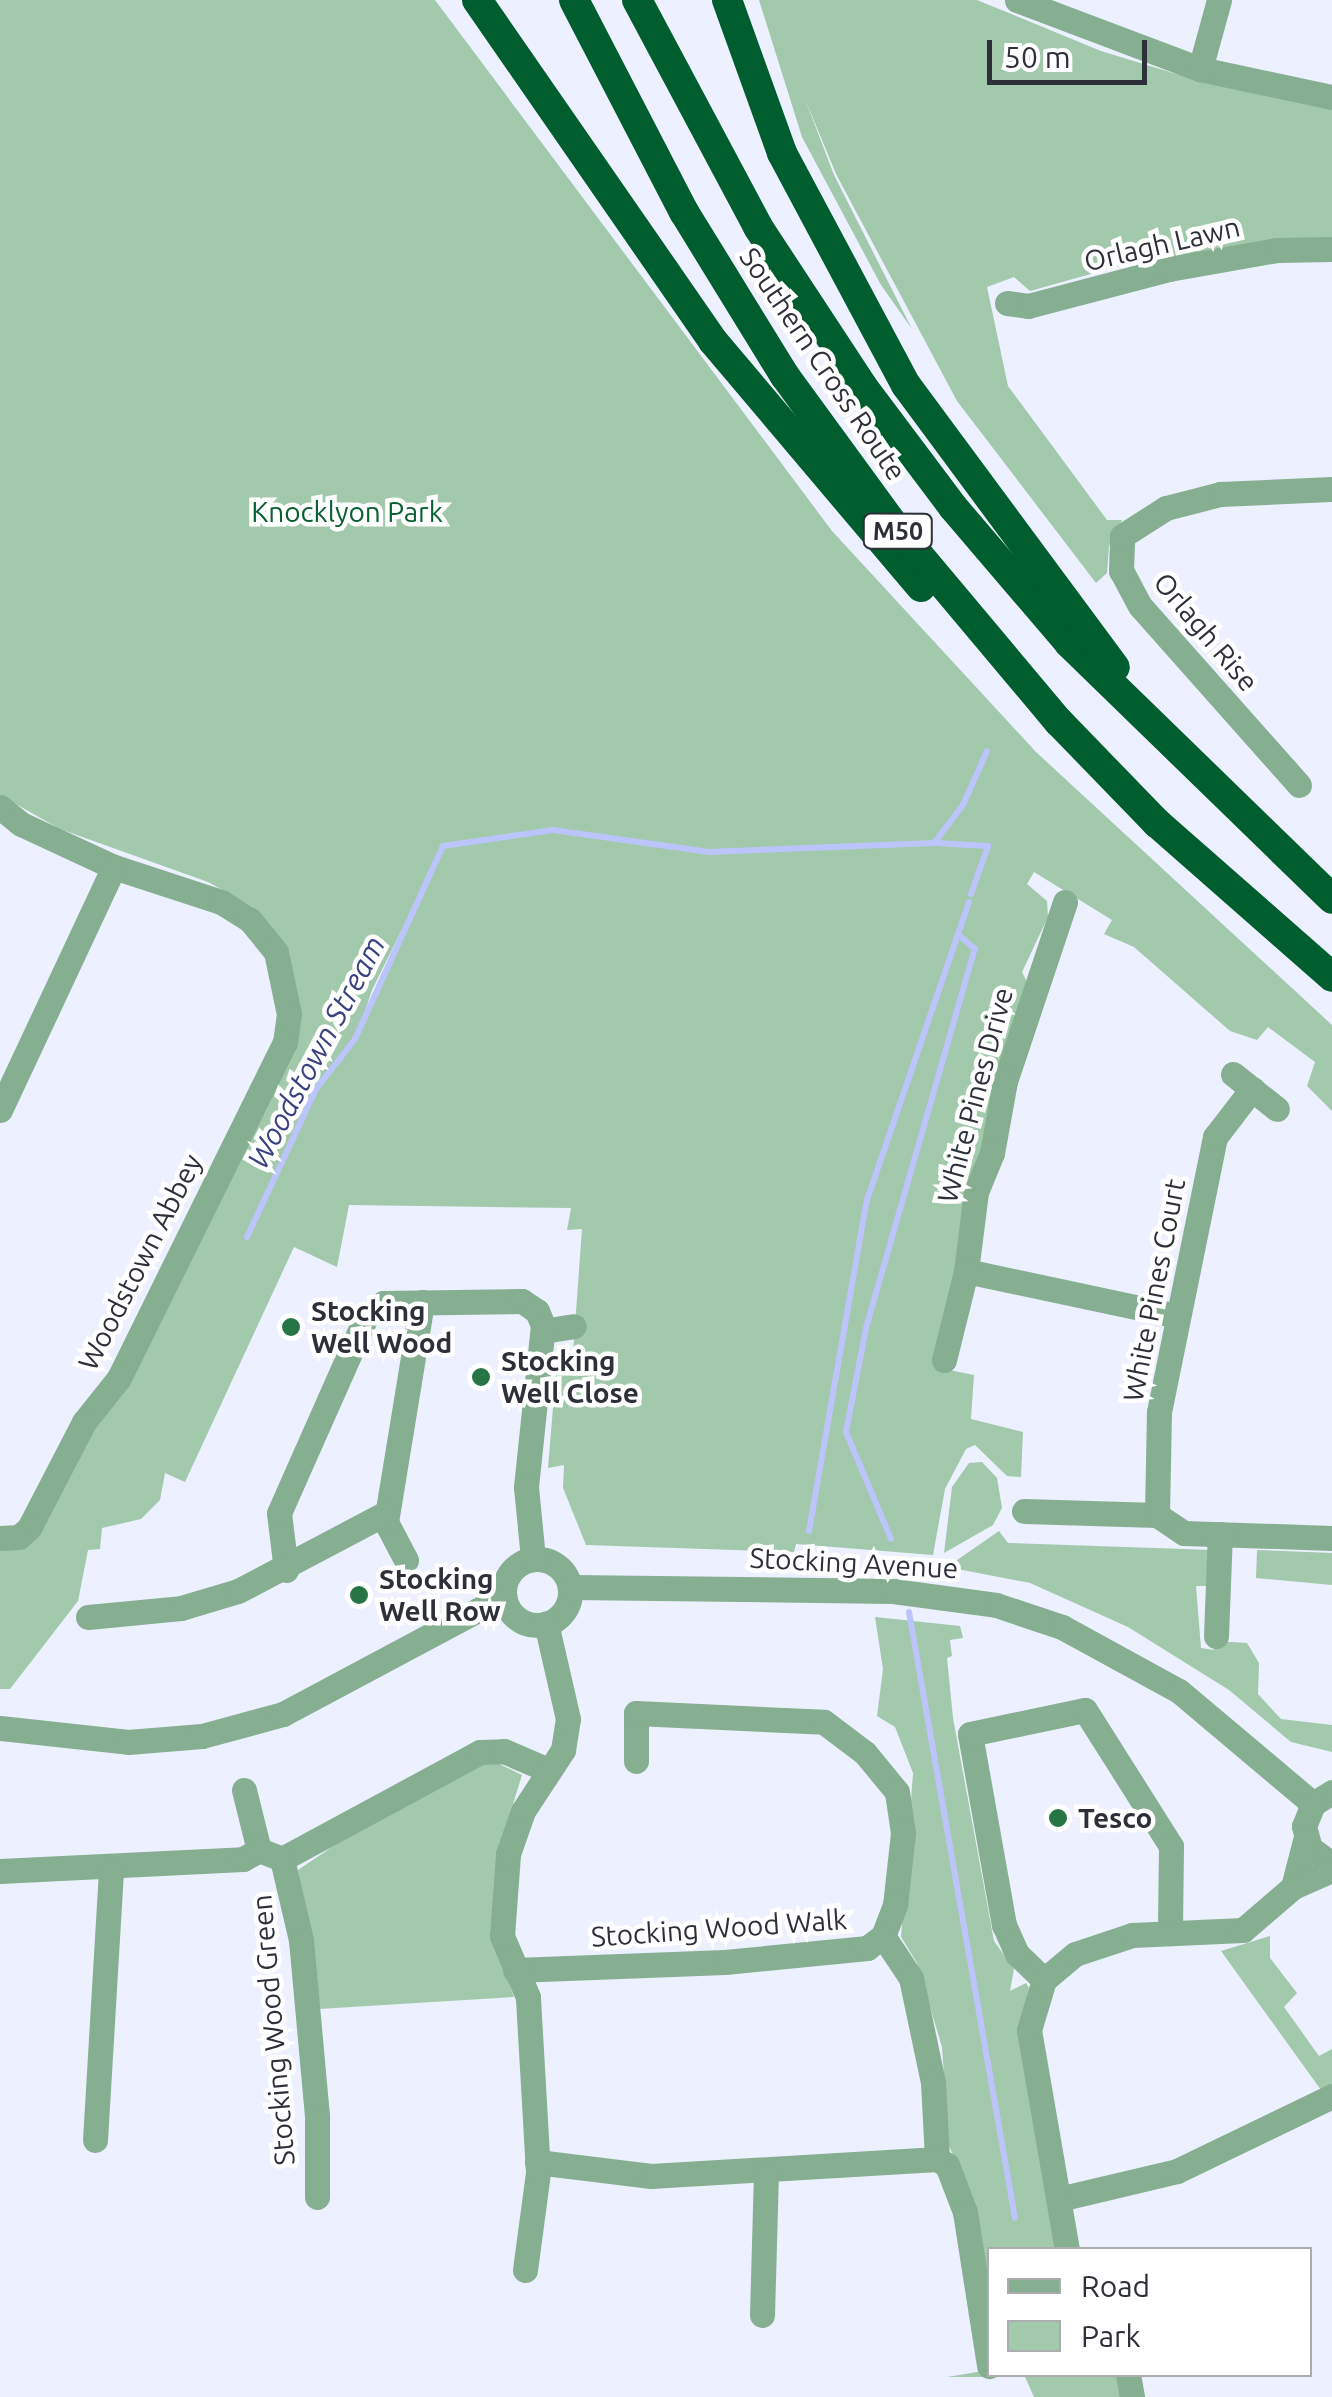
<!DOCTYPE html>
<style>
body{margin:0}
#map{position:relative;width:1332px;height:2397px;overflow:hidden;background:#ecf0ff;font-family:Ubuntu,sans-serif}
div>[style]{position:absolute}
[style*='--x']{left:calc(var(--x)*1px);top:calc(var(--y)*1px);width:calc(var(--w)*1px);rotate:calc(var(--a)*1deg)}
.green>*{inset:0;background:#a2c9ac}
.stream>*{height:6px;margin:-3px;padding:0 3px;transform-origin:3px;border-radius:3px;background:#bbc5fc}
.minor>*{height:25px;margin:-12.5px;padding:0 12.5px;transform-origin:12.5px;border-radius:12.5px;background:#86ae90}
.minor>.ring{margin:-12.5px;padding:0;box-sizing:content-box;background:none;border:25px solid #86ae90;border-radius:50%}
.highway>*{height:30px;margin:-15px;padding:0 15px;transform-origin:15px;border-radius:15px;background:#005d2d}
.dots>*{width:28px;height:28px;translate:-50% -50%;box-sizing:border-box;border:5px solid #fff;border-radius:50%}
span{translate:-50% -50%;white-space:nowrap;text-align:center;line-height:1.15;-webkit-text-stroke:9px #fff;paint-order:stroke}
.shield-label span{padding:2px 8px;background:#fff;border:2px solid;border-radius:8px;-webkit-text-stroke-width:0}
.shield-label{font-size:25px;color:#2e3039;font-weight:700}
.street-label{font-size:28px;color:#2e3039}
.park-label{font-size:28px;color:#096031}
.poi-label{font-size:28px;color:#2e3039;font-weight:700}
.left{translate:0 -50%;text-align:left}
.water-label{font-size:30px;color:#3a4181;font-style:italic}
.legend{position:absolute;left:987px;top:2247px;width:325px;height:130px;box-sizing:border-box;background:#fff;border:2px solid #abacb0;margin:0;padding:12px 18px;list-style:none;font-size:30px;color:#2e3039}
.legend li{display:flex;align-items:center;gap:20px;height:50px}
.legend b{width:50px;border:2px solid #abacb0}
.scale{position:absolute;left:987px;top:40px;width:160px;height:45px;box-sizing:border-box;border:5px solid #2e3039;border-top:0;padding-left:12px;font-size:30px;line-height:35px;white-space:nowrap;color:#2e3039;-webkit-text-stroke:8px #fff;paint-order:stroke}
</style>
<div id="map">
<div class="green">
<div style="clip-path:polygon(evenodd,0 0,435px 0,832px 531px,1036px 752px,1332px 1025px,1332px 1111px,1307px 1086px,1315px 1062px,1268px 1027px,1257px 1040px,1230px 1031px,1134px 947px,1104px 934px,1112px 920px,1034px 872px,1027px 884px,1047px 901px,1048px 917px,1022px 972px,1027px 982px,939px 1368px,974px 1375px,971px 1419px,1023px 1432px,1021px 1477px,1007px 1476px,975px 1445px,966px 1449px,945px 1489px,933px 1555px,796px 1544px,794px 1552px,586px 1545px,563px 1488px,564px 1465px,548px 1468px,557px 1359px,563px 1351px,573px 1353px,582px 1229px,567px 1230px,571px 1208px,349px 1205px,337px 1267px,294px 1247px,185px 1482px,165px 1473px,160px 1500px,141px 1519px,102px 1528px,100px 1549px,88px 1550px,78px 1601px,10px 1689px,0 1689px,0 1548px,130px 1384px,294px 1041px,298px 1012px,289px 954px,253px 907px,208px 882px,60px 829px,0 795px,0 0,418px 897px,419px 898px,361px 1023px,372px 990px,418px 897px)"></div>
<div style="clip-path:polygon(759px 0,977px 0,1101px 51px,1196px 80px,1332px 107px,1332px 243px,1130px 263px,1030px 291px,1014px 277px,987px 287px,1008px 386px,1107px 520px,1122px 520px,1109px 546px,1107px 573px,1096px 583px,957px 401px,836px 174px,805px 99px,834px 175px,912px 329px,881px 285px,802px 137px)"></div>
<div style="clip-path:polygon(982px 1462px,997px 1478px,1002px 1508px,993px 1525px,944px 1553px,952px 1487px,969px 1463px)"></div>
<div style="clip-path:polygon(999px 1531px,1008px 1543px,1213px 1550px,1211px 1586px,1196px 1586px,1201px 1648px,1214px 1650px,1215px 1641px,1247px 1643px,1259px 1663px,1258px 1694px,1281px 1719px,1332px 1725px,1332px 1752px,1291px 1742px,1229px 1690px,1128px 1627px,1030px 1583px,947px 1567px)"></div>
<div style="clip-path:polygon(1257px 1550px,1332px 1553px,1332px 1585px,1256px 1578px)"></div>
<div style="clip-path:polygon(875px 1617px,960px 1626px,963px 1638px,950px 1640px,952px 1656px,947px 1658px,953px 1718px,994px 1941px,1014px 1969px,1010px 1991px,1026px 1983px,1029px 1988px,1022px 2018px,1057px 2249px,989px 2250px,989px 2299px,975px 2204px,949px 2146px,942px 2047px,917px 1963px,901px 1937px,913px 1773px,895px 1727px,877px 1716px,883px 1669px)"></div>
<div style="clip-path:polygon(491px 1760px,522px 1775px,507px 1823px,491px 1929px,514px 1997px,319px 2009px,298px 1870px,369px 1822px)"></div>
<div style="clip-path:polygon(1270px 1936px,1270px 1958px,1297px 1993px,1284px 2007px,1319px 2056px,1332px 2049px,1332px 2085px,1321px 2090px,1221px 1951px)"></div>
<div style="clip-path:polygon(989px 2370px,1118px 2375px,1123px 2397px,1034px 2397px,1025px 2377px,947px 2377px)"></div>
</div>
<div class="stream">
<div style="--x:936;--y:843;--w:52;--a:3.3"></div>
<div style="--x:988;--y:846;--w:51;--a:109.5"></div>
<div style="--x:247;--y:1237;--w:163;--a:-65"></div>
<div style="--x:316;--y:1089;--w:63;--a:-52"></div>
<div style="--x:355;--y:1039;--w:212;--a:-65.5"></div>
<div style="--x:443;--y:846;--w:111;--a:-8.3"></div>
<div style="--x:553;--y:830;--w:158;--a:8"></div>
<div style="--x:709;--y:852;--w:225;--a:-2.3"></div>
<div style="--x:934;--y:843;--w:48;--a:-52.7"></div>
<div style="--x:963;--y:805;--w:59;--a:-66"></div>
<div style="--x:809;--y:1531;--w:336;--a:-80.1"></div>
<div style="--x:867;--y:1200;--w:315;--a:-71.1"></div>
<div style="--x:891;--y:1539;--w:116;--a:-112.8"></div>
<div style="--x:846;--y:1432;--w:106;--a:-79.1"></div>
<div style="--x:866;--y:1328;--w:394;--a:-74"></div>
<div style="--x:975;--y:949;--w:23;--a:-139"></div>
<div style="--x:909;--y:1612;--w:615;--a:80.08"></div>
</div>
<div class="minor">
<div style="--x:1017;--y:0;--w:196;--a:20.7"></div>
<div style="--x:1200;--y:69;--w:135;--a:12"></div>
<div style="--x:1200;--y:69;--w:72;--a:-74.6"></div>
<div style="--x:1007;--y:303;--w:21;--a:8"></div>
<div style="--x:1028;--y:306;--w:146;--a:-14.7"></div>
<div style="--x:1169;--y:269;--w:110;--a:-10"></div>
<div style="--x:1277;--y:250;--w:55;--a:-1"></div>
<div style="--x:1299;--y:785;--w:239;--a:-131.6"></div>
<div style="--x:1140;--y:606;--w:40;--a:-118"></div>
<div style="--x:1121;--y:571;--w:35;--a:-88"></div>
<div style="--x:1122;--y:536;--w:52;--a:-32.5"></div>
<div style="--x:1166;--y:508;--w:56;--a:-14.5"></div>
<div style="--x:1220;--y:494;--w:112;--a:-2.6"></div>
<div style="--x:0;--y:807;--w:27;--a:39"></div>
<div style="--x:21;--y:824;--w:102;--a:24.8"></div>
<div style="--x:114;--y:867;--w:113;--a:18.1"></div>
<div style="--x:221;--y:902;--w:34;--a:32"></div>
<div style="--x:250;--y:920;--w:41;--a:50.9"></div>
<div style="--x:276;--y:952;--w:63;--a:78.2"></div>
<div style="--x:289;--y:1014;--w:28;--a:98"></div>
<div style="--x:285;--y:1042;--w:375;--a:116.3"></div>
<div style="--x:119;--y:1378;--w:56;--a:128.5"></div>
<div style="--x:84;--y:1422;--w:119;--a:117.4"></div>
<div style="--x:29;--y:1528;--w:13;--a:138"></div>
<div style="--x:19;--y:1537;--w:19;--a:177"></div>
<div style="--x:1065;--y:902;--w:189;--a:108.5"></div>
<div style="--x:1005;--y:1081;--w:73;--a:100.2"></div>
<div style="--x:992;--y:1153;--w:42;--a:112.3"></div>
<div style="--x:976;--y:1192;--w:80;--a:97.2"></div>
<div style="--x:966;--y:1271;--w:217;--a:12"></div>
<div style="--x:1233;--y:1074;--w:56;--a:38.5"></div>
<div style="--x:0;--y:1110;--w:268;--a:-64.9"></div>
<div style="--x:543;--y:1331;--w:31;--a:-9"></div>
<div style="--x:944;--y:1360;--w:92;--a:-76.1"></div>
<div style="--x:1024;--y:1511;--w:133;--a:1.7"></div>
<div style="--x:1157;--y:1515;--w:32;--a:34"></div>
<div style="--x:1184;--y:1533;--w:148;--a:1.9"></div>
<div style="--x:1157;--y:1515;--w:103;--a:-88.9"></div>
<div style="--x:1159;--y:1412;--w:281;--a:-78.5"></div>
<div style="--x:1215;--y:1137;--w:61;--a:-52.4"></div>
<div class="ring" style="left:504px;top:1559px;width:41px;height:41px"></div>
<div style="--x:406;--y:1560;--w:43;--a:-117.8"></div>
<div style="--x:386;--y:1522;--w:223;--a:-80.7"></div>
<div style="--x:286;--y:1570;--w:57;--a:-97"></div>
<div style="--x:279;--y:1513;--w:214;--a:-66.1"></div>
<div style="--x:366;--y:1317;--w:22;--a:-39"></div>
<div style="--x:383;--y:1303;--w:139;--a:-0.8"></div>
<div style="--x:522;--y:1301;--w:18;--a:34"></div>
<div style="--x:537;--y:1311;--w:15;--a:67"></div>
<div style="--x:543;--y:1325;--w:163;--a:96"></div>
<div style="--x:526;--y:1487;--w:72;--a:84.4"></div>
<div style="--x:570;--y:1587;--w:323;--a:0.7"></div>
<div style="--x:893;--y:1591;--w:104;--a:7.7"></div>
<div style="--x:996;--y:1605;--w:70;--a:18.4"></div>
<div style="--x:1062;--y:1627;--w:133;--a:28.7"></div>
<div style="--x:1179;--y:1691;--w:175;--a:40.1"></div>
<div style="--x:88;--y:1617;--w:93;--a:-5.5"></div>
<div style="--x:181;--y:1608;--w:59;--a:-16.6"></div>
<div style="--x:238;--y:1591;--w:167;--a:-27.8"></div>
<div style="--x:1216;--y:1636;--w:102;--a:-87.8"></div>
<div style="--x:0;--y:1728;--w:129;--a:6.2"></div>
<div style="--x:128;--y:1742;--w:74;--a:-4.6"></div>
<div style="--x:202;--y:1736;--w:84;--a:-15.2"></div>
<div style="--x:283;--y:1714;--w:251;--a:-28.1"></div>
<div style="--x:636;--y:1761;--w:48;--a:-90"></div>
<div style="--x:636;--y:1713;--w:188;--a:2.7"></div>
<div style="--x:824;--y:1722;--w:51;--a:37.1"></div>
<div style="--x:865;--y:1753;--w:50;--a:50.6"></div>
<div style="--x:897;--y:1792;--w:41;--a:81.7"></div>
<div style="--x:903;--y:1833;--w:72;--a:96.3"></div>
<div style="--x:895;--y:1905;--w:33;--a:111"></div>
<div style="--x:244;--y:1790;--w:62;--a:76"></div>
<div style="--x:1332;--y:1792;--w:22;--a:148"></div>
<div style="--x:1313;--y:1804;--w:24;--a:112"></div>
<div style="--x:1304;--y:1826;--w:23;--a:75"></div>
<div style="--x:1310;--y:1848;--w:27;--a:36"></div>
<div style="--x:1306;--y:1837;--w:52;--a:104.6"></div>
<div style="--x:1293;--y:1887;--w:43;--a:-23.6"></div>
<div style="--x:282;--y:1859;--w:83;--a:76.8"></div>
<div style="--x:301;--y:1940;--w:177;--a:84.8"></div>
<div style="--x:317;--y:2116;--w:81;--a:90"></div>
<div style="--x:282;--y:1859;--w:225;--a:-28.4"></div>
<div style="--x:480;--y:1752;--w:24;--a:-2"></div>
<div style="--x:504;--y:1751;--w:48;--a:23.4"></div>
<div style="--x:0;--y:1871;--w:243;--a:-2.8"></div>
<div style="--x:243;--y:1859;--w:18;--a:-29"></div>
<div style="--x:259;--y:1850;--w:25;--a:21"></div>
<div style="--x:515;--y:1970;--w:210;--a:-2.2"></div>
<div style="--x:725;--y:1962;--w:143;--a:-5.6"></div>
<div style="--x:867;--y:1948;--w:20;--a:-37"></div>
<div style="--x:883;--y:1936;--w:50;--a:56.3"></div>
<div style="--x:911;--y:1978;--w:106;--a:78.1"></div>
<div style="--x:933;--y:2082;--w:77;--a:87"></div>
<div style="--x:937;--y:2159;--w:12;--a:31"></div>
<div style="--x:947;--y:2165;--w:50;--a:69"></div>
<div style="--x:965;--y:2212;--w:156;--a:81.1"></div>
<div style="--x:1044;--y:1980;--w:37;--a:-136"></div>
<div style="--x:1017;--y:1954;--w:32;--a:-114"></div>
<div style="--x:1004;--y:1925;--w:194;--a:-100.1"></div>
<div style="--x:970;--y:1734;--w:117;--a:-11.8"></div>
<div style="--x:1085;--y:1710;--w:161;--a:57.7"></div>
<div style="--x:1171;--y:1846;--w:83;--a:90.7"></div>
<div style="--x:95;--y:2140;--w:272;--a:-86.6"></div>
<div style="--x:537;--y:2162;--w:115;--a:7"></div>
<div style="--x:651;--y:2176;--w:287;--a:-3.4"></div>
<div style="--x:1059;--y:2199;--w:121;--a:-13.3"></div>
<div style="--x:1177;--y:2171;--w:172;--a:-25.8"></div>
<div style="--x:1067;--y:2250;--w:223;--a:-99.8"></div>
<div style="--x:1029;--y:2030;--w:52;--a:-73.3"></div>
<div style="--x:1044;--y:1980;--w:40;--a:-40"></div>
<div style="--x:1075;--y:1954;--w:60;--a:-18.4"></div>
<div style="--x:1132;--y:1935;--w:111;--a:-2.6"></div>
<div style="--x:1243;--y:1930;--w:66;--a:-40.7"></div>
<div style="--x:525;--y:2270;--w:99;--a:-82.4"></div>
<div style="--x:538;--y:2172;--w:175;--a:-93.3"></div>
<div style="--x:528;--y:1997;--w:66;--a:-113.1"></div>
<div style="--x:502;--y:1936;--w:82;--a:-85.8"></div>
<div style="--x:508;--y:1854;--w:46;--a:-70.8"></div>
<div style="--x:523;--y:1811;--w:73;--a:-56.7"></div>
<div style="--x:563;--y:1750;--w:31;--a:-81"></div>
<div style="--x:568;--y:1719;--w:98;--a:-102.9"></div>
<div style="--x:762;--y:2315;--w:143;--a:-88.4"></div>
<div style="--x:1128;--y:2374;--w:23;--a:80"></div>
</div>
<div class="highway">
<div style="--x:477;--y:0;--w:415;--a:55.3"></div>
<div style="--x:713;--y:341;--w:322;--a:49.8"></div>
<div style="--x:574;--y:0;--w:239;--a:62.6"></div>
<div style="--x:684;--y:212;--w:193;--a:58.4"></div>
<div style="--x:785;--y:376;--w:188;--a:53.9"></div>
<div style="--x:896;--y:528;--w:253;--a:50"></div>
<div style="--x:1059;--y:722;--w:141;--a:45.9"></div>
<div style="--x:1157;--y:823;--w:233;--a:41.3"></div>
<div style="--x:637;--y:0;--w:257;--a:61.9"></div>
<div style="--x:758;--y:227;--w:191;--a:56.7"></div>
<div style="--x:863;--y:387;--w:150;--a:53.1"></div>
<div style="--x:953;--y:507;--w:179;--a:49.5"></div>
<div style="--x:1069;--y:643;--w:367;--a:44.2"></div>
<div style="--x:727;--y:0;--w:163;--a:70.2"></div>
<div style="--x:782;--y:153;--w:263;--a:61.9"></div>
<div style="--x:906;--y:385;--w:351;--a:53.5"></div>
</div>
<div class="dots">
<div style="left:291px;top:1327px;background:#277544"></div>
<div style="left:481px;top:1377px;background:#277544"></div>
<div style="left:359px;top:1595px;background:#277544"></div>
<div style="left:1058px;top:1818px;background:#277544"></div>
</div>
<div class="shield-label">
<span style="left:898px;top:531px">M50</span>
</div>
<div class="street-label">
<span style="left:1162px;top:244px;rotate:-13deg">Orlagh Lawn</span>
<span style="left:823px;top:364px;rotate:56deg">Southern Cross Route</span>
<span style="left:1206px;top:632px;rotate:50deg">Orlagh Rise</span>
<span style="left:975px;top:1095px;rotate:-75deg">White Pines Drive</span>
<span style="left:140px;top:1262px;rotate:-63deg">Woodstown Abbey</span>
<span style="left:1154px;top:1290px;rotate:-79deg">White Pines Court</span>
<span style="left:854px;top:1563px;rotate:3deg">Stocking Avenue</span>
<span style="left:719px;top:1928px;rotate:-4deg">Stocking Wood Walk</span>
<span style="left:273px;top:2030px;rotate:-95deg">Stocking Wood Green</span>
</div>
<div class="park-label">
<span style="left:347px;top:512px">Knocklyon Park</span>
</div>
<div class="poi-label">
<span class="left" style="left:311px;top:1327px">Stocking<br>Well Wood</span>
<span class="left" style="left:501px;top:1377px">Stocking<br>Well Close</span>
<span class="left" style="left:379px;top:1595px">Stocking<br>Well Row</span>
<span class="left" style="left:1078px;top:1818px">Tesco</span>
</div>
<div class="water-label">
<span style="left:316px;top:1052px;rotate:-62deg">Woodstown Stream</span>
</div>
<ul class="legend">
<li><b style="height:12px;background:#86ae90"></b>Road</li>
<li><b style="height:28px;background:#a2c9ac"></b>Park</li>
</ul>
<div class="scale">50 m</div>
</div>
